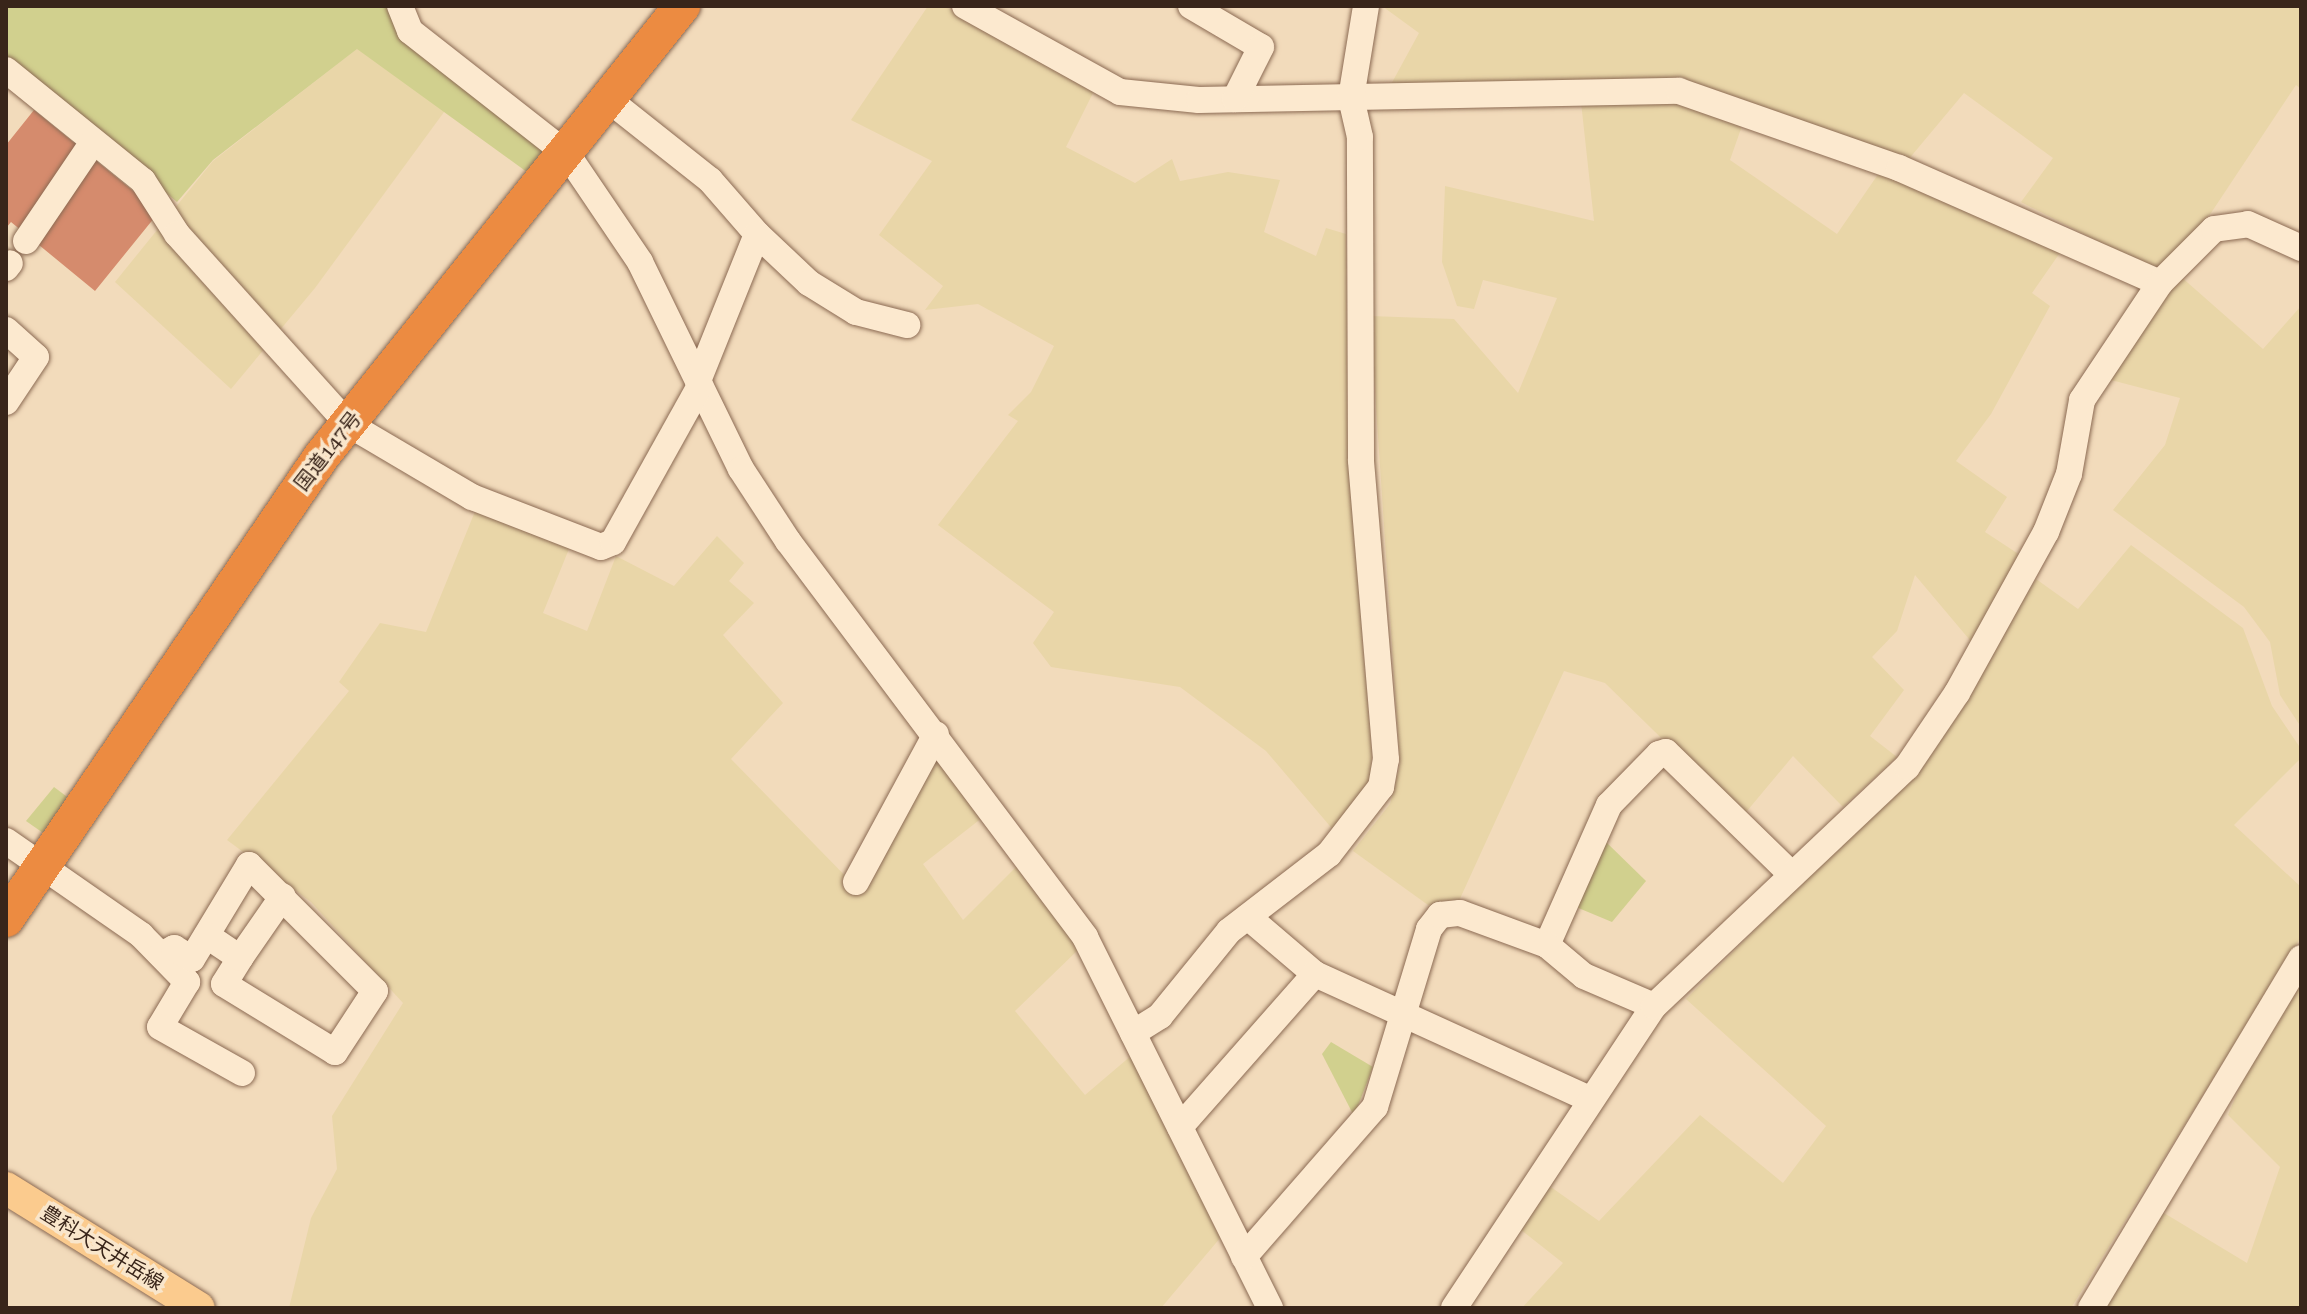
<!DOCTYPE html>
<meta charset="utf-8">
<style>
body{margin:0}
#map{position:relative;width:2307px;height:1314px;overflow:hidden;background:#f2dbbb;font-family:"Roboto Serif","Noto Sans JP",serif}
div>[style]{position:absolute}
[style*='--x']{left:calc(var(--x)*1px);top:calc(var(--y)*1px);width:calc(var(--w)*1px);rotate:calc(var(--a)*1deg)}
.farmland>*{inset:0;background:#e9d6a8}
.green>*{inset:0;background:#d1d08e}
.building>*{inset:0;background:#d58b6d}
.roads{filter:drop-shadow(0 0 2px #8b6a53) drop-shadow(0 0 2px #8b6a53)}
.minor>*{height:26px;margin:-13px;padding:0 13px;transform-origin:13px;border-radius:13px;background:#fce9cf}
.major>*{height:32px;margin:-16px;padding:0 16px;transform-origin:16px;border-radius:16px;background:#fbcb8e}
.highway>*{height:36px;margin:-18px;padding:0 18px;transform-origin:18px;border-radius:18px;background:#ec8b41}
span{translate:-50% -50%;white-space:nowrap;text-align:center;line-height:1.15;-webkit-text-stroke:7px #f9e6cb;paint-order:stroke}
.street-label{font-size:20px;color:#39251a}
.frame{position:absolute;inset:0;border:8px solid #39251a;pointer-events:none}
</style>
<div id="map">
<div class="farmland">
<div style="clip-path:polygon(928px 6px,944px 6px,1095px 89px,1066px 147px,1135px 183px,1172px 159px,1180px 181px,1228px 172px,1280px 180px,1264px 232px,1316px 256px,1326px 228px,1346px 234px,1348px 460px,1372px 754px,1370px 782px,1335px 832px,1266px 751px,1180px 687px,1051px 667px,1033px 643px,1054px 612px,938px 525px,1018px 421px,1008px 415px,1031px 392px,1054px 346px,978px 304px,925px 310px,943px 286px,879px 235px,932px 161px,851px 120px)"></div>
<div style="clip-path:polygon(1382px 6px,2301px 6px,2301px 89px,2296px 85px,2211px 213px,2156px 271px,2021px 202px,2053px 158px,1964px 93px,1908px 160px,1733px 96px,1389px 88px,1419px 33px)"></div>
<div style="clip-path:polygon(358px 48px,447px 108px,315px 288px,231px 389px,115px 282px,213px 161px)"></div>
<div style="clip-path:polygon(1671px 98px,1743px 123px,1730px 160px,1837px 234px,1879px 173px,2064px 247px,2032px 293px,2050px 306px,1991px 414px,1956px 461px,2007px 497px,1985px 532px,2020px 555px,1974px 645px,1915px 575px,1897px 631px,1872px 657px,1904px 690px,1870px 736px,1897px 757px,1843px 807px,1793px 756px,1742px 817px,1605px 683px,1564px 671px,1458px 903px,1428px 905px,1353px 851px,1390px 804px,1400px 765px,1370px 316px,1454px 319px,1518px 393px,1557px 298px,1483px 280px,1474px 309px,1457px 306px,1442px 262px,1445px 186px,1594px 221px,1581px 102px)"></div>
<div style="clip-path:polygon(2179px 275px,2263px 349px,2301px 306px,2301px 727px,2280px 695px,2270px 642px,2244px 607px,2113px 510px,2165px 445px,2180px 398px,2107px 379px)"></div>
<div style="clip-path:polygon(476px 509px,571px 544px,543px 613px,587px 631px,616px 556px,674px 586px,717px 536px,744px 563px,729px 581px,754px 603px,723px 635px,783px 703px,731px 759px,860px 891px,940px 750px,987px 814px,923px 864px,963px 920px,1021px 862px,1079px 949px,1015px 1011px,1085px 1095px,1132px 1055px,1221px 1237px,1161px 1308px,289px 1308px,311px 1218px,337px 1169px,332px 1116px,403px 1003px,311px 902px,227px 840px,349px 691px,339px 682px,380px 623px,426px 632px)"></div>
<div style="clip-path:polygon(2131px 545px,2243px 628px,2272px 706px,2301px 749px,2301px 758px,2234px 825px,2301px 887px,2301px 937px,2071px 1308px,1522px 1308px,1563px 1263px,1520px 1229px,1548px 1185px,1599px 1221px,1700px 1115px,1783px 1183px,1826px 1126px,1686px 999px,1927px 758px,2036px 579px,2078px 609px)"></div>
<div style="clip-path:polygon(2301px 971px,2301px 1308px,2102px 1308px,2159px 1210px,2247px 1263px,2280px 1167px,2228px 1115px,2263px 1032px)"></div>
</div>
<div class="green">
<div style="clip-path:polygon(6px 6px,393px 6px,548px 151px,531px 175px,357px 49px,213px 160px,177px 202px,6px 57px)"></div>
<div style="clip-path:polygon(54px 787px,70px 799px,46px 835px,26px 821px)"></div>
<div style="clip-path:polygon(1605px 841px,1646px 881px,1612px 922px,1576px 907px)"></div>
<div style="clip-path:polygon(1331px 1042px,1373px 1067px,1354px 1116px,1322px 1054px)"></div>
</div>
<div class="building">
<div style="clip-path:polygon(34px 110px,159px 212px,95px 291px,11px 222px,6px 228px,6px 145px)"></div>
</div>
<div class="roads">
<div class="minor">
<div style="--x:400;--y:6;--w:27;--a:68"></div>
<div style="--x:410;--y:31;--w:199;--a:38.1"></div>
<div style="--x:567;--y:154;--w:130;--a:55.9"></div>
<div style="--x:640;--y:262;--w:230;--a:64"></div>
<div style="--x:741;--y:469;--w:86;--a:56.9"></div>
<div style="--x:788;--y:541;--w:495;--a:53.1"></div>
<div style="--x:1085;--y:937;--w:415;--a:63.5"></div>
<div style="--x:965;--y:6;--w:177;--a:29"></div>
<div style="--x:1120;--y:92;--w:79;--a:5.8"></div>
<div style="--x:1199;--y:100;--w:480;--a:-1.1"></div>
<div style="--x:1679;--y:91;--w:233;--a:19.3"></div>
<div style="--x:1899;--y:168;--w:285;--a:23.8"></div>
<div style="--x:1191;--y:6;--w:81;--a:30.4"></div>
<div style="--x:1261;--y:47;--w:58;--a:116.6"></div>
<div style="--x:6;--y:70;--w:176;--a:39"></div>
<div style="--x:143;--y:181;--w:63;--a:57.3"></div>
<div style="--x:177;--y:234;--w:256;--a:48"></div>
<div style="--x:348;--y:424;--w:144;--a:30.5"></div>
<div style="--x:472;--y:497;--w:138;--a:21.2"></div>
<div style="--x:601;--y:547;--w:13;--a:-23"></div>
<div style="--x:613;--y:542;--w:179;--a:-60.9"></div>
<div style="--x:609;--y:100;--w:129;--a:38.4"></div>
<div style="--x:710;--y:180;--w:72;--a:49"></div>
<div style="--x:26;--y:241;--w:120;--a:-55.9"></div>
<div style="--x:6;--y:268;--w:6;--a:-51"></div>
<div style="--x:6;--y:330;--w:40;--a:42"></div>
<div style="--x:36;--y:357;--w:54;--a:123.7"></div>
<div style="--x:698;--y:381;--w:158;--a:-68.1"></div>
<div style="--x:757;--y:234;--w:71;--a:43.3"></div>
<div style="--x:809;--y:283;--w:55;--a:31.7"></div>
<div style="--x:856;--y:312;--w:53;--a:14.3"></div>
<div style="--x:6;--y:841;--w:165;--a:34.8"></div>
<div style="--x:141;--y:935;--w:66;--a:45.6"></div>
<div style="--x:187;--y:982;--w:52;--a:121"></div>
<div style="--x:160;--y:1027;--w:94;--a:29.3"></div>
<div style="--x:856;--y:882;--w:168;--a:-61.6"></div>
<div style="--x:1248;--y:917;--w:88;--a:40.4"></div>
<div style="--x:1315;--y:974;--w:303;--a:24.5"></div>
<div style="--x:1547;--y:945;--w:153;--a:-66.1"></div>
<div style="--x:1609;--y:805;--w:71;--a:-45.6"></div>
<div style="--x:1659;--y:754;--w:7;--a:-16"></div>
<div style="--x:1666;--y:752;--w:172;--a:44.3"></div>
<div style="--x:161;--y:955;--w:15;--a:-28"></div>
<div style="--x:174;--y:948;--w:21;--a:31"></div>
<div style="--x:192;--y:959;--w:110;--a:-58.8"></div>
<div style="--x:249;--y:865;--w:178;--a:45"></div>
<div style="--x:375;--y:991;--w:73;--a:123.3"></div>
<div style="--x:335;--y:1052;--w:130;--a:-148.5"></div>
<div style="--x:224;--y:984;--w:31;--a:-58"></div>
<div style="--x:240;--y:958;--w:40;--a:-146"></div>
<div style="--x:240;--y:958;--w:75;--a:-55.3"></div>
<div style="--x:1133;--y:1033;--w:32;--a:-32"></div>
<div style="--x:1160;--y:1016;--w:109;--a:-50.9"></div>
<div style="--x:1229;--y:931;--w:126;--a:-37.6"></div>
<div style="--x:1329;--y:854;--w:85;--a:-52.2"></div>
<div style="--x:1381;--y:787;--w:28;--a:-80"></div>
<div style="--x:1386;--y:759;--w:300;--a:-94.8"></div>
<div style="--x:1361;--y:460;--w:323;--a:-90.2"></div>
<div style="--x:1360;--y:137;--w:40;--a:-103"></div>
<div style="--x:1351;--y:98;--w:93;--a:-80.7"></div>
<div style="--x:1180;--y:1127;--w:204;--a:-48.6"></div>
<div style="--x:1244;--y:1257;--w:199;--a:-48.9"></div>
<div style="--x:1375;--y:1107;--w:186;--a:-73.1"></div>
<div style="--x:1429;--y:929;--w:18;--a:-52"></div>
<div style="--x:1440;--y:915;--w:20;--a:-6"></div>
<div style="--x:1460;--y:913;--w:93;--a:20.2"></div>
<div style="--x:1547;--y:945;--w:48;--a:40"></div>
<div style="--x:1584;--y:976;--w:76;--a:23.2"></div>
<div style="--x:1454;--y:1308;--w:362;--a:-56.5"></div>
<div style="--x:1654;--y:1006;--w:348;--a:-43.4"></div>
<div style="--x:1907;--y:767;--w:89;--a:-56"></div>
<div style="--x:1957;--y:693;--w:184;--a:-61.1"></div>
<div style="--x:2046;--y:532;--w:62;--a:-68.4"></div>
<div style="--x:2069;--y:474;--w:75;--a:-80"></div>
<div style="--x:2082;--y:400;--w:141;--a:-56.3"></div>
<div style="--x:2160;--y:283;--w:76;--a:-45"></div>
<div style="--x:2214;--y:229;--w:34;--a:-8"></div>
<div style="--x:2248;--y:224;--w:58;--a:24.4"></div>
<div style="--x:2091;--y:1308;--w:408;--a:-59"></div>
</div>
<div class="major">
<div style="--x:6;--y:1188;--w:227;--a:31.9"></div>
</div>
<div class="highway">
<div style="--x:6;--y:919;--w:559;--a:-55.71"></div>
<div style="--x:321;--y:457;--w:578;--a:-51.32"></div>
</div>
</div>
<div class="street-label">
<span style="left:328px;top:451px;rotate:-52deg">国道147号</span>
<span style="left:102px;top:1248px;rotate:32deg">豊科大天井岳線</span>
</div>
<div class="frame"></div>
</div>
